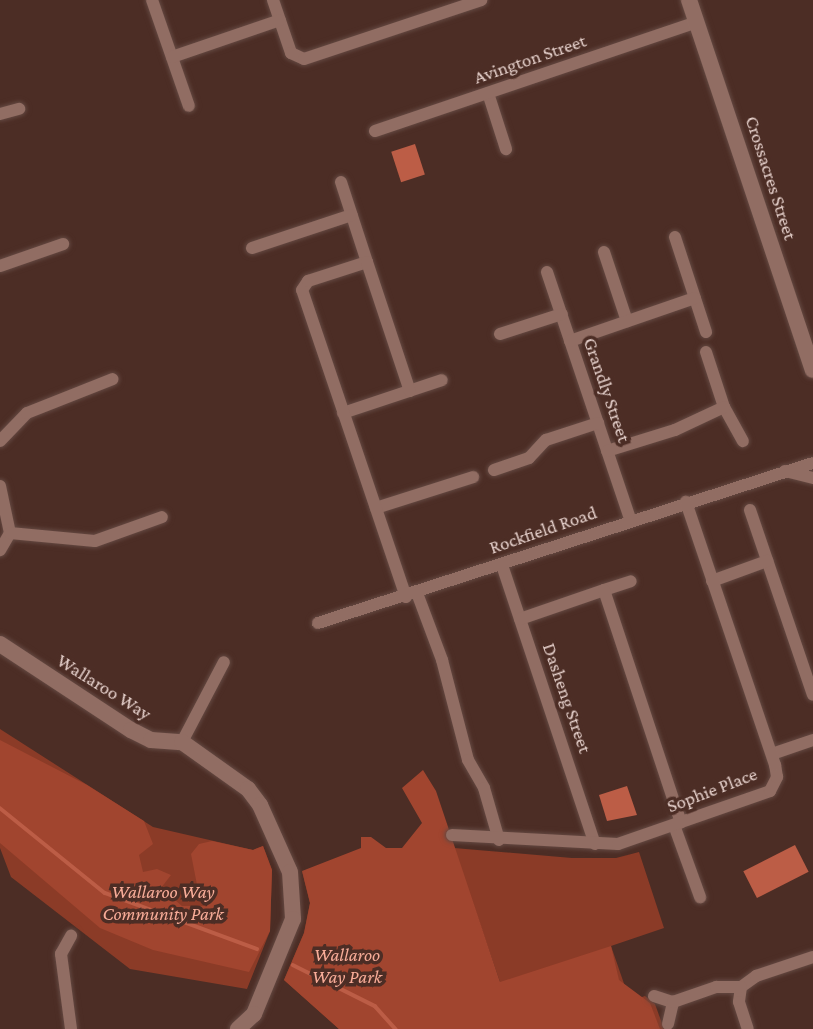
<!DOCTYPE html>
<style>
body{margin:0}
#map{position:relative;width:813px;height:1029px;overflow:hidden;background:#4c2d25;font-family:"Crimson Pro",serif}
div>[style]{position:absolute}
[style*='--x']{left:calc(var(--x)*1px);top:calc(var(--y)*1px);width:calc(var(--w)*1px);rotate:calc(var(--a)*1deg)}
.green>*{inset:0;background:#8b3b27}
.forest>*{inset:0;background:#a1452f}
.water>*{inset:0;background:#bc5d46;transform-origin:0 0}
.stream>*{height:3.5px;margin:-1.75px;padding:0 1.75px;transform-origin:1.75px;border-radius:1.75px;background:#bc5d46}
.roads{filter:drop-shadow(0 0 2px #644942) drop-shadow(0 0 2px #644942)}
.minor>*{height:12px;margin:-6px;padding:0 6px;transform-origin:6px;border-radius:6px;background:#916d63}
.tertiary>*{height:16px;margin:-8px;padding:0 8px;transform-origin:8px;border-radius:8px;background:#916d63}
span{translate:-50% -50%;white-space:nowrap;text-align:center;line-height:1.15;-webkit-text-stroke:7px #4c2d25;paint-order:stroke}
.street-label{font-size:19px;color:#e6d1cc}
.park-label{font-size:19px;color:#f8ac98;font-style:italic}
</style>
<div id="map">
<div class="green">
<div style="clip-path:polygon(0 729px,153px 827px,253px 850px,263px 846px,272px 870px,270px 931px,247px 989px,130px 969px,11px 877px,0 848px)"></div>
<div style="clip-path:polygon(454px 848px,572px 858px,616px 858px,639px 852px,664px 928px,611px 946px,630px 1001px,645px 996px,655px 1004px,664px 1029px,339px 1029px,284px 980px,304px 933px,310px 903px,302px 871px,500px 982px)"></div>
</div>
<div class="forest">
<div style="clip-path:polygon(0 740px,87px 785px,144px 821px,153px 844px,139px 855px,143px 872px,157px 869px,171px 875px,161px 888px,182px 906px,207px 906px,198px 890px,191px 854px,199px 844px,212px 841px,253px 850px,263px 846px,272px 870px,270px 931px,249px 972px,153px 950px,100px 928px,0 843px)"></div>
<div style="clip-path:polygon(423px 770px,436px 791px,500px 982px,611px 946px,619px 980px,650px 1003px,660px 1029px,339px 1029px,284px 980px,304px 933px,310px 903px,302px 871px,361px 848px,361px 837px,371px 837px,386px 848px,402px 848px,422px 823px,402px 788px)"></div>
</div>
<div class="water">
<div style="left:415px;top:144px;width:32px;height:25px;rotate:72deg"></div>
<div style="clip-path:polygon(627px 786px,637px 815px,607px 821px,599px 795px)"></div>
<div style="left:795px;top:845px;width:30px;height:58px;rotate:63deg"></div>
</div>
<div class="stream">
<div style="--x:0;--y:808;--w:135;--a:39"></div>
<div style="--x:105;--y:893;--w:162;--a:20.2"></div>
<div style="--x:293;--y:965;--w:92;--a:26.6"></div>
<div style="--x:375;--y:1006;--w:31;--a:48"></div>
</div>
<div class="roads">
<div class="minor">
<div style="--x:152;--y:0;--w:112;--a:70.8"></div>
<div style="--x:273;--y:0;--w:56;--a:71.2"></div>
<div style="--x:291;--y:53;--w:14;--a:25"></div>
<div style="--x:304;--y:59;--w:187;--a:-18.4"></div>
<div style="--x:172;--y:57;--w:114;--a:-18.9"></div>
<div style="--x:488;--y:93;--w:59;--a:72.2"></div>
<div style="--x:0;--y:114;--w:20;--a:-15"></div>
<div style="--x:375;--y:131;--w:340;--a:-18.7"></div>
<div style="--x:341;--y:182;--w:84;--a:72"></div>
<div style="--x:675;--y:237;--w:100;--a:71.9"></div>
<div style="--x:252;--y:248;--w:105;--a:-18.3"></div>
<div style="--x:604;--y:252;--w:73;--a:71.6"></div>
<div style="--x:0;--y:266;--w:67;--a:-19.2"></div>
<div style="--x:547;--y:272;--w:263;--a:71.4"></div>
<div style="--x:500;--y:334;--w:65;--a:-17.9"></div>
<div style="--x:570;--y:341;--w:132;--a:-19"></div>
<div style="--x:706;--y:352;--w:58;--a:71.9"></div>
<div style="--x:724;--y:407;--w:39;--a:61"></div>
<div style="--x:343;--y:413;--w:104;--a:-18.4"></div>
<div style="--x:0;--y:441;--w:39;--a:-46"></div>
<div style="--x:27;--y:413;--w:92;--a:-21.6"></div>
<div style="--x:607;--y:451;--w:71;--a:-17.2"></div>
<div style="--x:675;--y:430;--w:54;--a:-25.1"></div>
<div style="--x:494;--y:470;--w:37;--a:-19"></div>
<div style="--x:529;--y:458;--w:25;--a:-47"></div>
<div style="--x:546;--y:440;--w:55;--a:-18.1"></div>
<div style="--x:785;--y:471;--w:29;--a:14"></div>
<div style="--x:0;--y:486;--w:48;--a:78"></div>
<div style="--x:10;--y:533;--w:20;--a:120"></div>
<div style="--x:376;--y:508;--w:102;--a:-17.7"></div>
<div style="--x:750;--y:510;--w:195;--a:71.2"></div>
<div style="--x:10;--y:533;--w:85;--a:5.4"></div>
<div style="--x:95;--y:541;--w:71;--a:-19.7"></div>
<div style="--x:502;--y:565;--w:294;--a:71.6"></div>
<div style="--x:712;--y:581;--w:59;--a:-20"></div>
<div style="--x:604;--y:590;--w:28;--a:-18"></div>
<div style="--x:417;--y:593;--w:72;--a:69.5"></div>
<div style="--x:442;--y:660;--w:103;--a:75.4"></div>
<div style="--x:468;--y:760;--w:32;--a:60"></div>
<div style="--x:484;--y:788;--w:54;--a:73.9"></div>
<div style="--x:406;--y:597;--w:324;--a:-108.7"></div>
<div style="--x:302;--y:290;--w:11;--a:-56"></div>
<div style="--x:308;--y:281;--w:62;--a:-17.9"></div>
<div style="--x:367;--y:262;--w:136;--a:71.6"></div>
<div style="--x:520;--y:619;--w:89;--a:-19"></div>
<div style="--x:604;--y:590;--w:245;--a:71.7"></div>
<div style="--x:318;--y:623;--w:520;--a:-17.91"></div>
<div style="--x:182;--y:742;--w:90;--a:-62.3"></div>
<div style="--x:772;--y:754;--w:43;--a:-18.9"></div>
<div style="--x:674;--y:825;--w:77;--a:70.1"></div>
<div style="--x:452;--y:835;--w:166;--a:3.1"></div>
<div style="--x:618;--y:844;--w:161;--a:-19.2"></div>
<div style="--x:770;--y:791;--w:16;--a:-63"></div>
<div style="--x:777;--y:777;--w:12;--a:-99"></div>
<div style="--x:775;--y:765;--w:278;--a:-108.7"></div>
<div style="--x:741;--y:987;--w:19;--a:-36"></div>
<div style="--x:756;--y:976;--w:60;--a:-18.4"></div>
<div style="--x:741;--y:987;--w:15;--a:98"></div>
<div style="--x:739;--y:1002;--w:28;--a:72"></div>
<div style="--x:654;--y:996;--w:20;--a:18"></div>
<div style="--x:668;--y:1024;--w:23;--a:-77"></div>
<div style="--x:673;--y:1002;--w:46;--a:-19.2"></div>
<div style="--x:716;--y:987;--w:25;--a:0"></div>
<div style="--x:71;--y:1029;--w:76;--a:-97.6"></div>
<div style="--x:61;--y:954;--w:21;--a:-61"></div>
</div>
<div class="tertiary">
<div style="--x:689;--y:0;--w:390;--a:71.5"></div>
<div style="--x:0;--y:644;--w:157;--a:33.3"></div>
<div style="--x:131;--y:730;--w:22;--a:27"></div>
<div style="--x:151;--y:740;--w:31;--a:4"></div>
<div style="--x:182;--y:742;--w:81;--a:35.5"></div>
<div style="--x:248;--y:789;--w:20;--a:53"></div>
<div style="--x:260;--y:805;--w:73;--a:65.9"></div>
<div style="--x:290;--y:872;--w:47;--a:86.3"></div>
<div style="--x:293;--y:919;--w:103;--a:112.3"></div>
<div style="--x:254;--y:1014;--w:22;--a:137"></div>
</div>
</div>
<div class="street-label">
<span style="left:530px;top:59px;rotate:-19deg">Avington Street</span>
<span style="left:771px;top:178px;rotate:72deg">Crossacres Street</span>
<span style="left:607px;top:390px;rotate:71deg">Grandly Street</span>
<span style="left:543px;top:530px;rotate:-19deg">Rockfield Road</span>
<span style="left:104px;top:687px;rotate:32deg">Wallaroo Way</span>
<span style="left:567px;top:698px;rotate:71deg">Dasheng Street</span>
<span style="left:712px;top:790px;rotate:-21deg">Sophie Place</span>
</div>
<div class="park-label">
<span style="left:163px;top:903px">Wallaroo Way<br>Community Park</span>
<span style="left:347px;top:966px">Wallaroo<br>Way Park</span>
</div>
</div>
